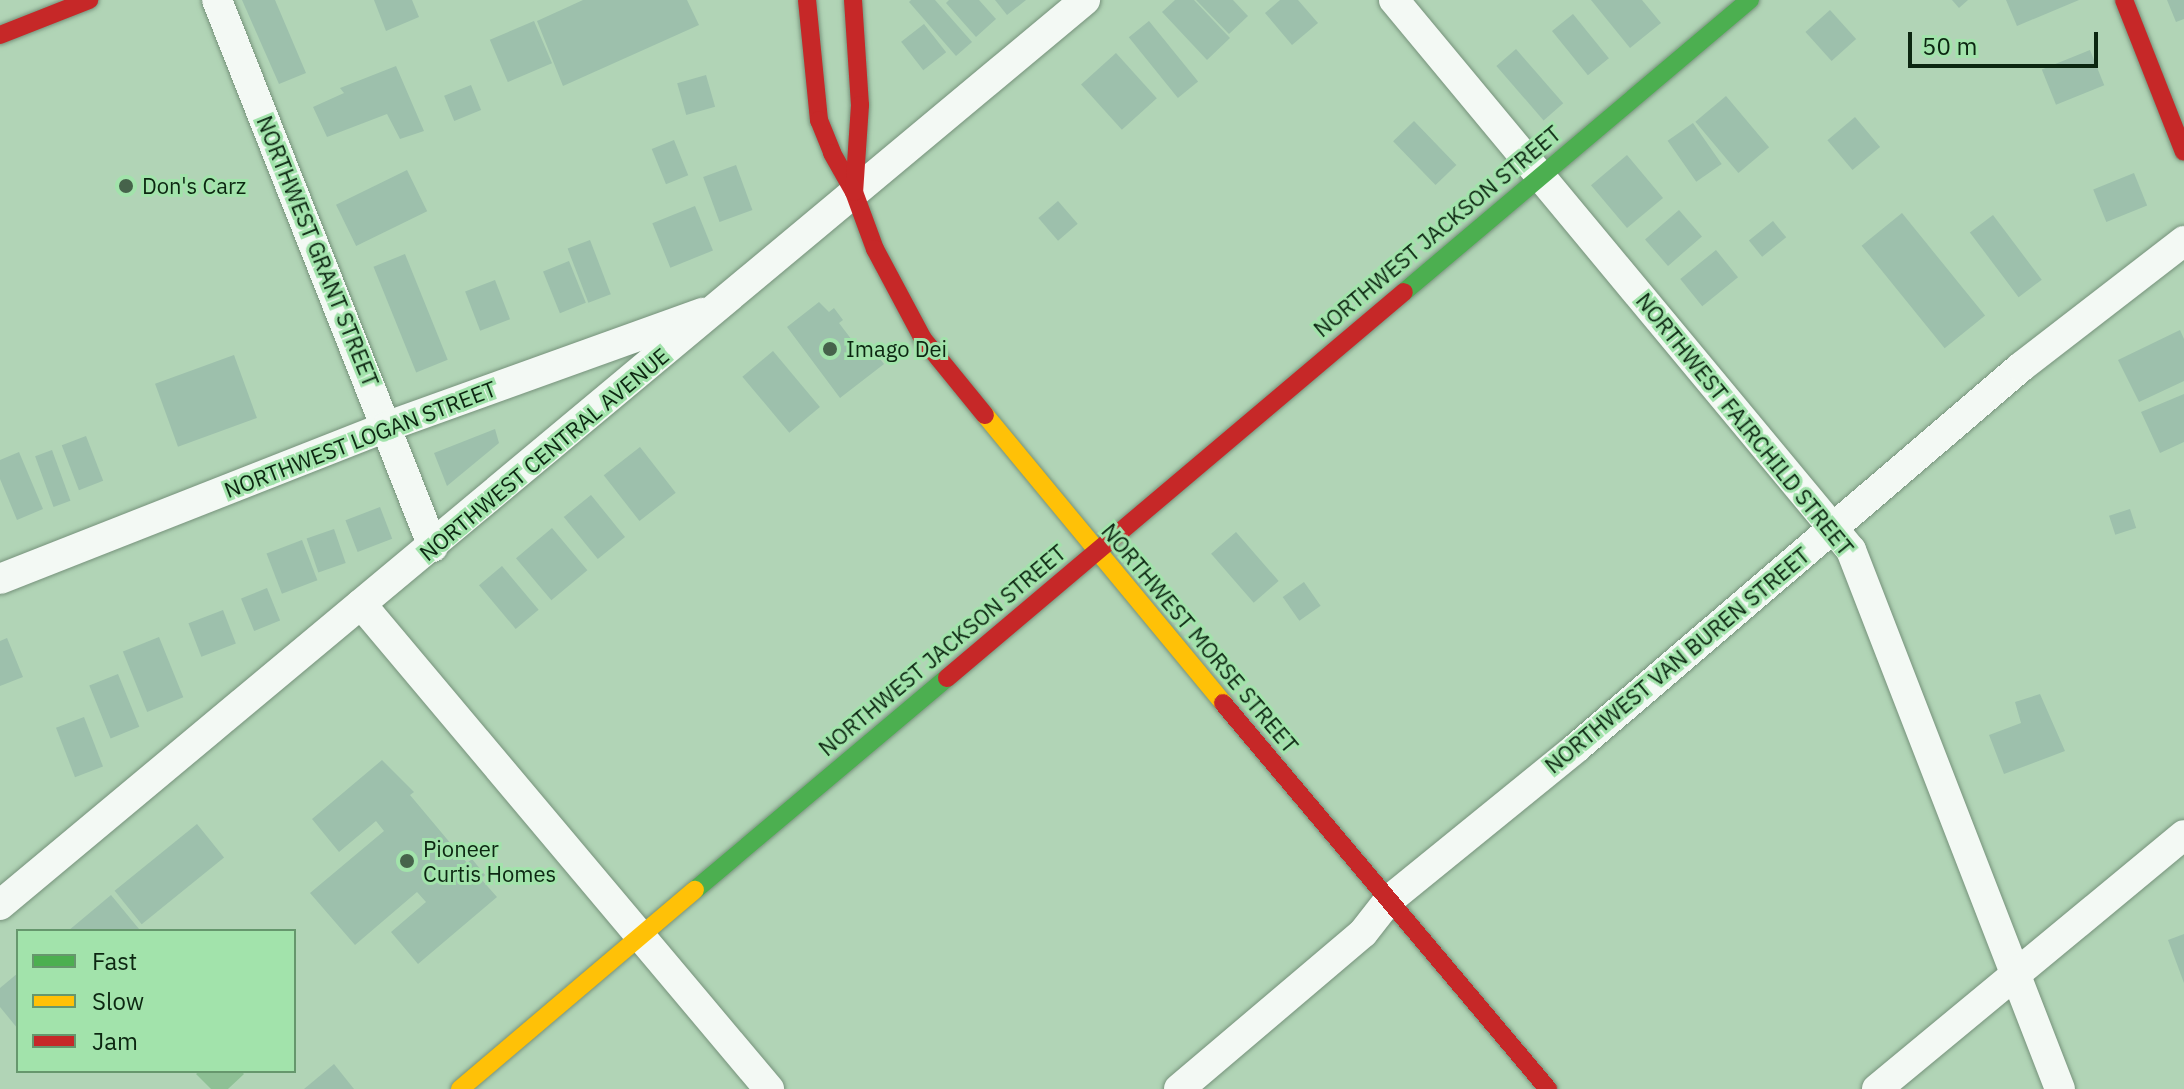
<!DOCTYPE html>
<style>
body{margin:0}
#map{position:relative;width:2184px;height:1089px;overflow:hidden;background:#b1d4b6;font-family:"IBM Plex Sans",sans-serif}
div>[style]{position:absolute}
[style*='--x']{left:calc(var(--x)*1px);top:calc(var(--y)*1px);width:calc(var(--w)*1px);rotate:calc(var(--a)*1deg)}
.green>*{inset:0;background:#8ec095}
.building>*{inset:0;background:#9dc0ac;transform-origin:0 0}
.roads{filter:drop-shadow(0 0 2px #76927b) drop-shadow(0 0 2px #76927b)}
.street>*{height:30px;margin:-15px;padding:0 15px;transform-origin:15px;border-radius:15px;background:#f3f9f4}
.fast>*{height:18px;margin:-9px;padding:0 9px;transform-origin:9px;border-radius:9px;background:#4caf50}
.slow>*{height:18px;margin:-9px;padding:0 9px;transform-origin:9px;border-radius:9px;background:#ffc107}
.jam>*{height:18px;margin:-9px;padding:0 9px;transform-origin:9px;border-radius:9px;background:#c62828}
.dots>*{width:22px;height:22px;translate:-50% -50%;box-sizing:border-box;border:4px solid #a2e3ab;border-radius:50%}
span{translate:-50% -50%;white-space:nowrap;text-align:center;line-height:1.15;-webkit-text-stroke:6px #a2e3ab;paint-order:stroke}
.poi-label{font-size:22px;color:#0c2611}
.left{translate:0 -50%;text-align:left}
.street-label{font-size:22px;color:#0c2611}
.legend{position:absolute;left:16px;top:929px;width:280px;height:144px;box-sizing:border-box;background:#a2e3ab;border:2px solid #66976d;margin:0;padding:10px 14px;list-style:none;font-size:24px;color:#0c2611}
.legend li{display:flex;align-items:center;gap:16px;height:40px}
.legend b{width:40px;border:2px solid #66976d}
.scale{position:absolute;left:1908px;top:32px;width:190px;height:36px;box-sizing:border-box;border:4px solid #0c2611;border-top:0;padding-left:10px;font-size:24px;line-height:28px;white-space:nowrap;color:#0c2611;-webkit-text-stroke:6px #a2e3ab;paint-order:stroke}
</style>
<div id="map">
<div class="green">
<div style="clip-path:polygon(200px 1071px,241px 1071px,244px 1074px,228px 1089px,211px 1089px,196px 1074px)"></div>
</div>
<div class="building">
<div style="clip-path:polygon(242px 0,275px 0,306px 73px,279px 84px)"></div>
<div style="clip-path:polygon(374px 0,412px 0,419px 17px,386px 31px)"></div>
<div style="clip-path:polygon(583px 0,687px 0,699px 25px,563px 86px,537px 21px)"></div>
<div style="clip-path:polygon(911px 0,935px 0,972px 42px,956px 56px,909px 2px)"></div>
<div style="clip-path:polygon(949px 0,979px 0,996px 19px,976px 37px,946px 3px)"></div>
<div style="clip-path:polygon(995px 0,1026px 0,1007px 15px)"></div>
<div style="clip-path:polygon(1175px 0,1194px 0,1230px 38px,1207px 60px,1162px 12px)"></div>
<div style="clip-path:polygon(1196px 0,1233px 0,1248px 16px,1229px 34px)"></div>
<div style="clip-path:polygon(1280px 0,1298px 0,1318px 23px,1292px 45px,1265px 13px)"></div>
<div style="clip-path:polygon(1591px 0,1642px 0,1661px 23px,1630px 48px)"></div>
<div style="clip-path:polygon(1952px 0,1968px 0,1959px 8px)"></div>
<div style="clip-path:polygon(2006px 0,2079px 0,2017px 26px)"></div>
<div style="clip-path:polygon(2167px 0,2184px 0,2184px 19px,2176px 22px)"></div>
<div style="left:1830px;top:10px;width:39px;height:33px;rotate:48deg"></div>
<div style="left:1573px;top:14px;width:57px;height:27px;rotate:51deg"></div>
<div style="left:534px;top:21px;width:46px;height:48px;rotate:67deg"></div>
<div style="left:1149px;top:21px;width:78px;height:26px;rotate:51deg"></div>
<div style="left:924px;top:24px;width:36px;height:29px;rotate:52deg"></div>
<div style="left:1516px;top:49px;width:72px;height:26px;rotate:49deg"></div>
<div style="left:2090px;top:50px;width:38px;height:52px;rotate:68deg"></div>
<div style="left:1116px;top:53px;width:61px;height:47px;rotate:48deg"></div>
<div style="clip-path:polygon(396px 66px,424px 131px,400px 139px,387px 114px,327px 137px,313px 107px,344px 93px,340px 88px)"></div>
<div style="left:706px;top:75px;width:33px;height:30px;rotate:74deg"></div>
<div style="left:471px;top:85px;width:27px;height:29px;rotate:68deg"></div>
<div style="left:1726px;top:96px;width:67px;height:40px;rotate:50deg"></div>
<div style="left:1855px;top:117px;width:39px;height:36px;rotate:50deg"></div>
<div style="left:1414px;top:121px;width:61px;height:29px;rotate:46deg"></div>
<div style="left:1693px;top:123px;width:50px;height:31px;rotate:55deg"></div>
<div style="left:674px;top:140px;width:38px;height:24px;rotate:68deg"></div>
<div style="left:1627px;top:155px;width:56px;height:47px;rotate:50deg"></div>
<div style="left:736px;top:165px;width:48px;height:35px;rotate:70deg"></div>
<div style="left:407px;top:170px;width:46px;height:79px;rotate:64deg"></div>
<div style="left:2134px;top:173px;width:35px;height:44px;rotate:68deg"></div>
<div style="left:1058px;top:201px;width:30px;height:26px;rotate:49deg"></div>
<div style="left:695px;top:206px;width:48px;height:46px;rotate:68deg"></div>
<div style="left:1679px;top:210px;width:35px;height:45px;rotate:49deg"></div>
<div style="left:1902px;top:213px;width:132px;height:52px;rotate:51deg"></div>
<div style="left:1993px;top:215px;width:81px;height:29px;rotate:53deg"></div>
<div style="left:1773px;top:221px;width:21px;height:31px;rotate:51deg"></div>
<div style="left:590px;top:240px;width:58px;height:24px;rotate:69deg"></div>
<div style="left:1716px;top:250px;width:35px;height:46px;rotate:51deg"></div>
<div style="left:405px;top:254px;width:114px;height:34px;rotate:68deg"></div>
<div style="left:569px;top:261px;width:45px;height:28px;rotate:68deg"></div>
<div style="left:495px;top:280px;width:42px;height:32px;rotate:69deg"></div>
<div style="clip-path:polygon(819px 302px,829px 312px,834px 308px,843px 320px,839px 323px,861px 352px,869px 345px,884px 364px,840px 398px,787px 327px)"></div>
<div style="clip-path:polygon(2180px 330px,2184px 339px,2184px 381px,2139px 402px,2118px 360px)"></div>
<div style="left:773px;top:351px;width:73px;height:40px;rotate:50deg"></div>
<div style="left:234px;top:355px;width:67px;height:84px;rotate:70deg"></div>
<div style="clip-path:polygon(2184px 394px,2184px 442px,2160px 453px,2141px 412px)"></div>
<div style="clip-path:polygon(495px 429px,499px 443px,447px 486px,434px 453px)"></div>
<div style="left:86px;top:436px;width:48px;height:26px;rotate:69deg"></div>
<div style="left:640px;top:447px;width:58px;height:46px;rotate:52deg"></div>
<div style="left:52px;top:450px;width:54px;height:18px;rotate:70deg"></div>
<div style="clip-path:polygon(19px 452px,43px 509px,17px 520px,0 479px,0 460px)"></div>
<div style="left:591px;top:495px;width:54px;height:35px;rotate:51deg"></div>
<div style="left:380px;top:507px;width:34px;height:37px;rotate:69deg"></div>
<div style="left:2130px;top:509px;width:20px;height:22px;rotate:72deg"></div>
<div style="left:552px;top:528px;width:55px;height:47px;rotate:50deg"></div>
<div style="left:334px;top:529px;width:36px;height:29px;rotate:71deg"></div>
<div style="left:1236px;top:532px;width:65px;height:33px;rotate:49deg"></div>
<div style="left:302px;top:540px;width:43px;height:38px;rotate:69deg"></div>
<div style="left:502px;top:566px;width:57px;height:30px;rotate:50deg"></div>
<div style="left:1304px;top:582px;width:29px;height:26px;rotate:55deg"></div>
<div style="left:267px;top:588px;width:35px;height:28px;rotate:68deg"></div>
<div style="left:223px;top:610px;width:36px;height:37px;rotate:69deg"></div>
<div style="left:159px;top:637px;width:65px;height:39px;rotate:68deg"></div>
<div style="clip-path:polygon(7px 638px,23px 677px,0 686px,0 641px)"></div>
<div style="left:118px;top:674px;width:57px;height:31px;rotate:68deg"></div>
<div style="clip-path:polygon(2040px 694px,2065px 751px,2004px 774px,1989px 735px,2021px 723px,2015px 702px)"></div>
<div style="left:84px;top:717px;width:53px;height:30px;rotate:69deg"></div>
<div style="clip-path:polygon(382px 760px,414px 792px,410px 795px,467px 863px,472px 859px,485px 875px,481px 879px,497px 897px,418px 964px,391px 932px,426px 902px,417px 892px,355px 945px,310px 893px,384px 831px,376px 821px,339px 852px,312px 819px)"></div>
<div style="left:197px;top:824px;width:43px;height:106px;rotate:51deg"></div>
<div style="clip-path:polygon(111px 895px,139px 929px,68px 931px)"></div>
<div style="clip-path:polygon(2184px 934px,2184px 983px,2168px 940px)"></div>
<div style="clip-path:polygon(18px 973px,18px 1029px,0 1007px,0 988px)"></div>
<div style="clip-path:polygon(334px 1064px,354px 1089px,304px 1089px)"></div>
</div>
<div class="roads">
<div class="street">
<div style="--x:217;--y:0;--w:588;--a:68.45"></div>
<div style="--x:1394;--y:0;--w:715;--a:50.28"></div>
<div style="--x:1851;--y:550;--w:578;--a:68.81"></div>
<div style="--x:0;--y:579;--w:417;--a:-21.5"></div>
<div style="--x:388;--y:426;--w:334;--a:-19.8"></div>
<div style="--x:361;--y:604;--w:634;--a:49.93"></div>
<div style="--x:0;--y:905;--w:1413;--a:-39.83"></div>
<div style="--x:1179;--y:1089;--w:241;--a:-40.3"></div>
<div style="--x:1363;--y:933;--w:41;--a:-52"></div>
<div style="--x:1388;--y:901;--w:242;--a:-39.1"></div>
<div style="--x:1576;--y:748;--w:586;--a:-40.57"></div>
<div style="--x:2021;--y:367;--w:206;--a:-37.7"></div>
<div style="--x:1877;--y:1089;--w:398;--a:-39.6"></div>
</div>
<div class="fast">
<div style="--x:1404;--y:292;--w:453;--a:-40.2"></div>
<div style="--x:695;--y:890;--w:329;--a:-40.1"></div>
</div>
<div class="slow">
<div style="--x:985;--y:415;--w:374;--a:50.4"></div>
<div style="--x:460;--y:1089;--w:308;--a:-40.3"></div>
</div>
<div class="jam">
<div style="--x:807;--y:0;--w:121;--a:84.3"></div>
<div style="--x:819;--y:120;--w:35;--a:68"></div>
<div style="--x:832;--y:153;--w:45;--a:60.6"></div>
<div style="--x:854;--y:192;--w:61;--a:69.8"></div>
<div style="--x:875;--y:249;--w:102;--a:61.9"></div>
<div style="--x:923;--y:339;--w:98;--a:50.8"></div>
<div style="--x:853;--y:0;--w:105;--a:86.2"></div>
<div style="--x:860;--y:105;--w:87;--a:93.9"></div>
<div style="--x:2124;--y:0;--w:163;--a:68.5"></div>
<div style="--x:0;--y:35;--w:96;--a:-21.5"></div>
<div style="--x:947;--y:678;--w:598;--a:-40.19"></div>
<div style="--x:1223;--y:703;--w:505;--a:49.9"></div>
</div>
</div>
<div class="dots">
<div style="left:126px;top:186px;background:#46634b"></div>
<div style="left:830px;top:349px;background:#46634b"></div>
<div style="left:407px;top:861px;background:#46634b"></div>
</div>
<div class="poi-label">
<span class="left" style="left:142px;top:186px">Don's Carz</span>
<span class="left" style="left:846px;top:349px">Imago Dei</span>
<span class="left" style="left:423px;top:861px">Pioneer<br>Curtis Homes</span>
</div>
<div class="street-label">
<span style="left:1437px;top:231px;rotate:-40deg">NORTHWEST JACKSON STREET</span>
<span style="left:318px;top:251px;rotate:68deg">NORTHWEST GRANT STREET</span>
<span style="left:1745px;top:424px;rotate:51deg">NORTHWEST FAIRCHILD STREET</span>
<span style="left:360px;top:439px;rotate:-21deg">NORTHWEST LOGAN STREET</span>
<span style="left:544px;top:454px;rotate:-40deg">NORTHWEST CENTRAL AVENUE</span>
<span style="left:1200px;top:638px;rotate:50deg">NORTHWEST MORSE STREET</span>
<span style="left:942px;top:650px;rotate:-40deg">NORTHWEST JACKSON STREET</span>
<span style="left:1677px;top:660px;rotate:-40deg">NORTHWEST VAN BUREN STREET</span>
</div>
<ul class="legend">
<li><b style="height:10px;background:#4caf50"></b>Fast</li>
<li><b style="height:10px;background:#ffc107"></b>Slow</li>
<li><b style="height:10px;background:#c62828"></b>Jam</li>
</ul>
<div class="scale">50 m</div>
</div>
